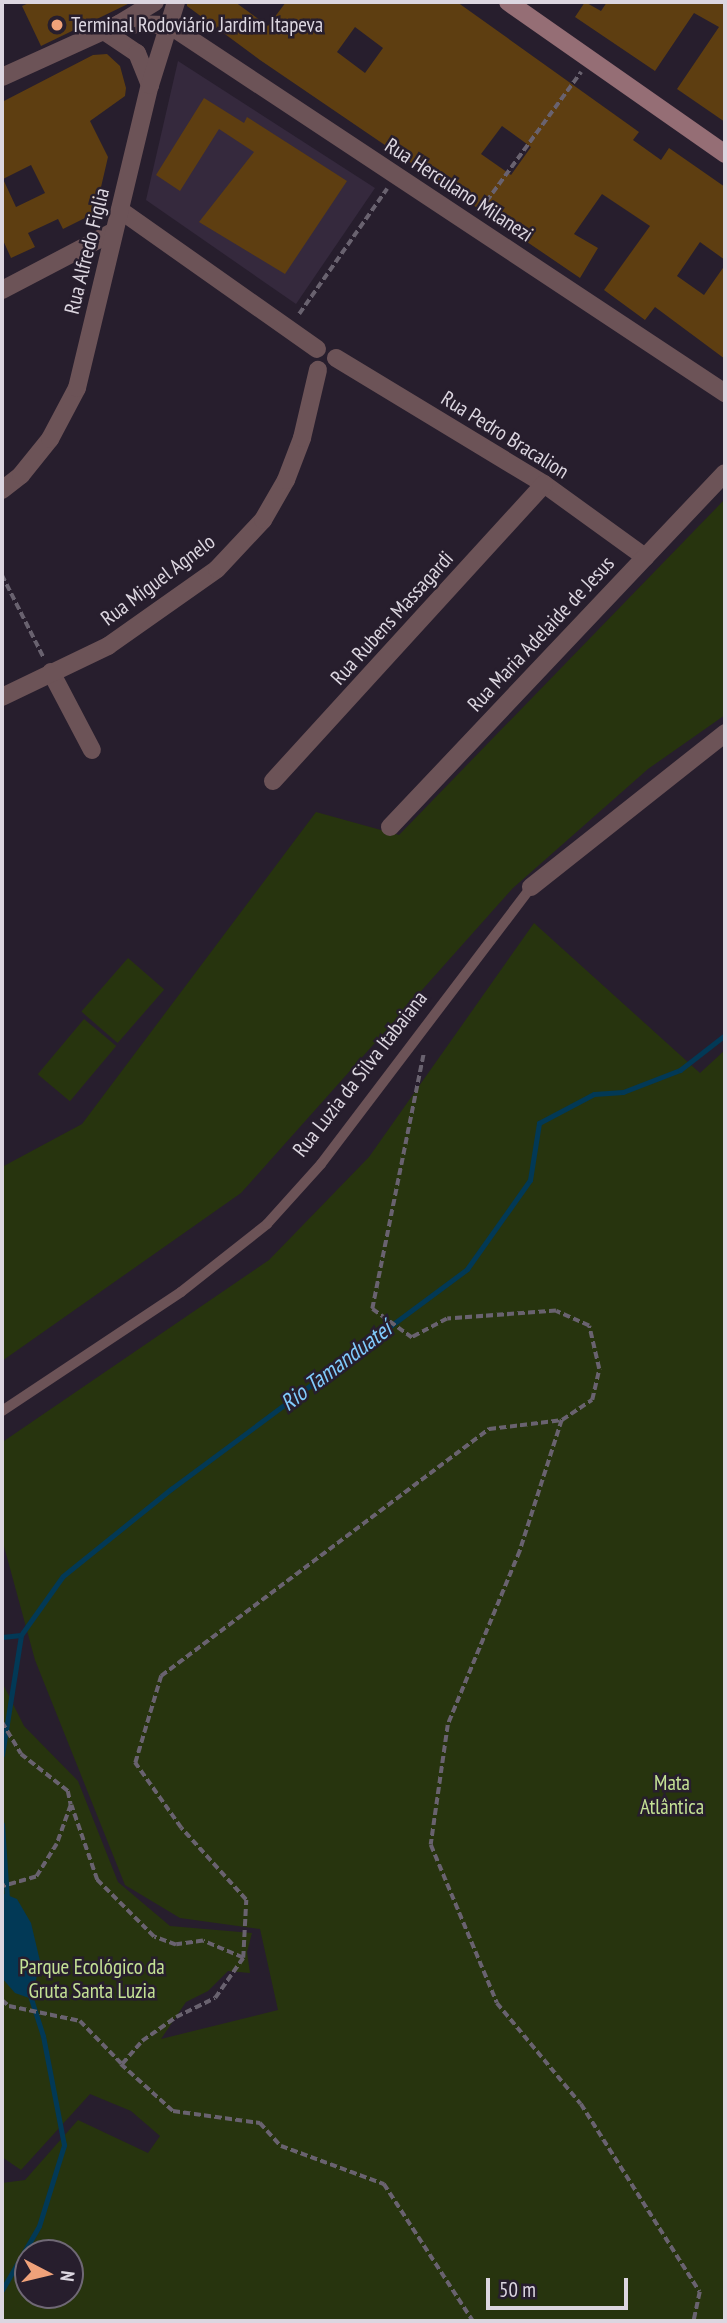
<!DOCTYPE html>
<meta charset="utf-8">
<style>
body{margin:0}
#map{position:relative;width:727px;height:2323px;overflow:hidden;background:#271e2d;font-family:"PT Sans Narrow",sans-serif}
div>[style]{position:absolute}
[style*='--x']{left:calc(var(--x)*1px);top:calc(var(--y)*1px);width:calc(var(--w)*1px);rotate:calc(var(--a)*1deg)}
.built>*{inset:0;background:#35293d}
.green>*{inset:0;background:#27340e;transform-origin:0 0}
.water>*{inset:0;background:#023956}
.stream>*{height:5px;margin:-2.5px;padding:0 2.5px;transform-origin:2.5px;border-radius:2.5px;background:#023956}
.building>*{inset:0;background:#5e3e11}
.path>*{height:3.5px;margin-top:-1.75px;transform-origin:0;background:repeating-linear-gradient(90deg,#69626f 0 7px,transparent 0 10.5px)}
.lane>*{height:10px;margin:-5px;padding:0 5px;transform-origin:5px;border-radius:5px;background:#6c5357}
.street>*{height:18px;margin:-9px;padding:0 9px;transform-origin:9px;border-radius:9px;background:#6c5357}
.secondary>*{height:18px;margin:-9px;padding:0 9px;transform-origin:9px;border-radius:9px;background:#956e75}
.dots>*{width:19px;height:19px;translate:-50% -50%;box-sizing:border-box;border:4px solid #271e2d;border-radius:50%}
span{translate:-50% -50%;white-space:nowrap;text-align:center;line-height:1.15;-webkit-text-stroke:5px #271e2d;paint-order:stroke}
.poi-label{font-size:21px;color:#dcd6e0}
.left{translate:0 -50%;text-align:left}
.street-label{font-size:21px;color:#dcd6e0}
.park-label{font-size:21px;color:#c4e195}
.water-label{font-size:23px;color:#80cbfd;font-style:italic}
.frame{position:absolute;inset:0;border:4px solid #dcd6e0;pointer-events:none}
.north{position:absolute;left:14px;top:2239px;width:70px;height:70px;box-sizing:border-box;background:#271e2d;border:2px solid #6f6875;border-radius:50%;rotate:97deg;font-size:19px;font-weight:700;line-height:28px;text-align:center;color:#dcd6e0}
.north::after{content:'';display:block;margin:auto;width:24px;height:32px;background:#f0a27a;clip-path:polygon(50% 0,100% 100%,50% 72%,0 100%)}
.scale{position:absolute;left:486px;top:2278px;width:142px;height:32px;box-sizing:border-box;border:4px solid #dcd6e0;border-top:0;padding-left:9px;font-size:21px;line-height:24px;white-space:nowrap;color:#dcd6e0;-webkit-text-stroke:5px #271e2d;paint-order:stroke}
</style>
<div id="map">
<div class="built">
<div style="clip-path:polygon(178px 61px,375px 188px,296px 304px,146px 200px)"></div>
</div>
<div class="green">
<div style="clip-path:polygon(725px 499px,725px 715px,648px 769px,513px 888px,241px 1193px,2px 1361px,2px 1167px,82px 1124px,316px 812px,399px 835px)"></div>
<div style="clip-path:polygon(evenodd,534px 923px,700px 1073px,725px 1050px,725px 2321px,2px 2321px,2px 2183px,25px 2180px,78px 2120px,148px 2153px,160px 2136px,131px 2111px,90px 2094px,21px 2170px,2px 2157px,2px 1682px,24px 1726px,78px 1781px,118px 1882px,170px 1926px,252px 1933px,247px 1952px,250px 1973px,228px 1971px,208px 1991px,186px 2002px,161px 2039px,278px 2010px,260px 1929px,180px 1918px,125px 1885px,35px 1660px,2px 1539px,4px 1441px,269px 1260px,369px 1157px,534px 923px,28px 2253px,70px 2253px,70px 2295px,28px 2295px,28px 2253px)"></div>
<div style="left:128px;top:958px;width:48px;height:71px;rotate:41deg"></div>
<div style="left:84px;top:1019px;width:42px;height:72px;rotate:40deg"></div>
</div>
<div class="water">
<div style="clip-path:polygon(2px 1893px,17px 1899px,31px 1923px,40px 1961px,32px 1999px,15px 1993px,2px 1978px)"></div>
</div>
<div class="stream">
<div style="--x:2;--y:1637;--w:19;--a:-6"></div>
<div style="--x:2;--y:1755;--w:121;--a:-81"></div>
<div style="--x:21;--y:1635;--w:72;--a:-54.6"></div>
<div style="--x:63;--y:1576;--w:139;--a:-38.9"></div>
<div style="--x:171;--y:1489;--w:369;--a:-36.6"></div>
<div style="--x:467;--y:1269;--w:109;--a:-54.7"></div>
<div style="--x:530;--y:1180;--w:58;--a:-81"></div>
<div style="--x:539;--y:1123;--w:62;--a:-27.8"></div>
<div style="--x:594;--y:1094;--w:29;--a:-4"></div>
<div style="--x:623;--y:1092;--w:61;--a:-21.1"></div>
<div style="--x:680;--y:1070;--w:57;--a:-37.9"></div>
<div style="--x:2;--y:1824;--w:75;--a:86.2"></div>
<div style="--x:2;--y:2290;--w:74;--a:-60"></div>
<div style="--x:39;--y:2226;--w:85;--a:-72.8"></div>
<div style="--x:64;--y:2145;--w:111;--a:-100.9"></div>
<div style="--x:43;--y:2036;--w:46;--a:-107.7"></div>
</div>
<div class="building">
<div style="clip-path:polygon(31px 2px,132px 2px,41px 46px,22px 6px)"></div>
<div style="clip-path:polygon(evenodd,187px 2px,235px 2px,268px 26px,286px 2px,457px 2px,639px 132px,633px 140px,661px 160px,669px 148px,725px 187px,725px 260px,700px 242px,677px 276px,704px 295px,725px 265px,725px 359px,655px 307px,645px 320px,604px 290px,650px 226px,602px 194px,574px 234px,598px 248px,580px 278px,260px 60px,187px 6px,187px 2px,355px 27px,383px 48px,365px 73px,337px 52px,355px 27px,187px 2px,502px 126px,531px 147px,511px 175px,481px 154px,502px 126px)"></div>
<div style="clip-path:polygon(585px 2px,601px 11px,607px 2px,725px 2px,725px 122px,677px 89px,719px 27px,694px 13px,655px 71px,575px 17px)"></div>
<div style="clip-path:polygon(evenodd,107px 54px,120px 66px,126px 88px,125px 96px,90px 121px,108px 157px,95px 213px,63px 229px,58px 219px,28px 233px,35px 247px,11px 258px,2px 238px,2px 102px,93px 55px,107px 54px,31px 165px,45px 193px,16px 207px,3px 179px,31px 165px)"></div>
<div style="clip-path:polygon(204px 98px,244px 123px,247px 117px,347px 181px,285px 274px,199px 222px,254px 152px,219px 129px,180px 191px,156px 175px)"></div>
</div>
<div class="path">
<div style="--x:480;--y:210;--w:171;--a:-53.8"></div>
<div style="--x:299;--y:314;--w:153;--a:-54.9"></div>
<div style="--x:2;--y:575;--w:93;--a:63.2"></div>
<div style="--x:562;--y:1420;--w:138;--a:107.8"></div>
<div style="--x:520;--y:1551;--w:188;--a:112.5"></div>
<div style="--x:448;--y:1725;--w:121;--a:98.1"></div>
<div style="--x:431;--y:1845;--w:171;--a:67.3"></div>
<div style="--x:497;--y:2003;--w:131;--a:50.3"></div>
<div style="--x:581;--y:2104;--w:222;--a:57.7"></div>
<div style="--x:700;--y:2292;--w:30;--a:102"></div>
<div style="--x:2;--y:1722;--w:37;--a:59"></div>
<div style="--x:21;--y:1754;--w:60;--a:38.2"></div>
<div style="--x:68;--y:1791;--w:14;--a:78"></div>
<div style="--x:71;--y:1805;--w:41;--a:109.7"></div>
<div style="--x:57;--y:1844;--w:39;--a:122"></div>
<div style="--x:36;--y:1877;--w:35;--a:164"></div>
<div style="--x:243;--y:1958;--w:58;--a:-87"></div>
<div style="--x:246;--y:1900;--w:97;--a:-132.1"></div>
<div style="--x:181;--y:1828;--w:80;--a:-125.3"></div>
<div style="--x:135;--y:1763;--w:91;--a:-73.4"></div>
<div style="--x:161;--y:1676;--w:411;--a:-37"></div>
<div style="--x:489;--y:1429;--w:74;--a:-7"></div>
<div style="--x:562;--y:1420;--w:36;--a:-34"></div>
<div style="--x:592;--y:1400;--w:32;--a:-77"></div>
<div style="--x:599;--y:1369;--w:44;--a:-103.1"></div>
<div style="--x:589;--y:1326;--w:36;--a:-156"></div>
<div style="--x:556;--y:1311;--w:109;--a:175.8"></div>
<div style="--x:447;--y:1319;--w:40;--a:152"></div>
<div style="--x:412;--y:1338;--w:49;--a:-144.1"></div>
<div style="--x:372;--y:1309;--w:262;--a:-78.6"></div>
<div style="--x:2;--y:2000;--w:9;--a:41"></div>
<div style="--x:9;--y:2006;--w:73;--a:11.9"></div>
<div style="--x:80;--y:2021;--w:60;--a:45.7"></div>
<div style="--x:122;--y:2064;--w:30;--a:-49"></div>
<div style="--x:142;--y:2041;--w:42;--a:-35.2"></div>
<div style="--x:176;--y:2017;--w:43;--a:-26"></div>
<div style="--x:215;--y:1998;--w:49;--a:-55"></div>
<div style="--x:243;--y:1958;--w:43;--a:-157"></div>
<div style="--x:203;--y:1941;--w:27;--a:172"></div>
<div style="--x:176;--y:1945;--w:23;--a:-160"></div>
<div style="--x:154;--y:1937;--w:81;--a:-135"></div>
<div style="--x:97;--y:1880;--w:79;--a:-109.1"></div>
<div style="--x:121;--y:2064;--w:70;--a:42.1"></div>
<div style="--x:173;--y:2111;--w:88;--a:7.9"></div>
<div style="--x:260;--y:2123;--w:31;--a:48"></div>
<div style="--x:281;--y:2146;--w:110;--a:20.3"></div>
<div style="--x:384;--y:2184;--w:163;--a:57"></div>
</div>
<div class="lane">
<div style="--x:2;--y:1411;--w:215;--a:-33.6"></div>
<div style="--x:181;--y:1292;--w:110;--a:-38.3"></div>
<div style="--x:267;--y:1224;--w:81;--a:-48"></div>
<div style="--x:321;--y:1164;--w:348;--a:-52.8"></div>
</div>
<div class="street">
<div style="--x:119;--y:24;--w:50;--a:1.1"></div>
<div style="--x:169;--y:25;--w:667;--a:33.5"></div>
<div style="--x:104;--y:31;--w:40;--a:34"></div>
<div style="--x:137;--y:53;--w:35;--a:68"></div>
<div style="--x:2;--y:77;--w:128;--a:-24.4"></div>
<div style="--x:119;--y:24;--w:42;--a:-31.4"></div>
<div style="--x:120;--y:210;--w:241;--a:35.2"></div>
<div style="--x:2;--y:290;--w:125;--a:-27.6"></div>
<div style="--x:336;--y:358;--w:243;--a:31.2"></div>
<div style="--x:544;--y:484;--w:125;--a:35.9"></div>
<div style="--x:2;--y:490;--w:24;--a:-38"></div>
<div style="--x:21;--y:475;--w:46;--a:-51.1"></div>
<div style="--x:50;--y:439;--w:58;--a:-62.1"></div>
<div style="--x:77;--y:388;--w:312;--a:-76.5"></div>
<div style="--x:150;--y:85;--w:87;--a:-72.6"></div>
<div style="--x:51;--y:672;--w:88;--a:62.3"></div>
<div style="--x:2;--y:697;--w:118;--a:-25.7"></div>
<div style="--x:108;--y:646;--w:133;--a:-35.2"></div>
<div style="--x:217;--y:569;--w:67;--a:-46.8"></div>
<div style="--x:263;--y:520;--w:46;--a:-60.1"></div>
<div style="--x:286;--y:480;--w:45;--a:-69.1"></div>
<div style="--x:302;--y:438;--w:70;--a:-76.8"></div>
<div style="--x:273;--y:781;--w:402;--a:-47.6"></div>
<div style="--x:390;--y:827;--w:487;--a:-46.6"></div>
<div style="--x:531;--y:887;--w:248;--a:-38.4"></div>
</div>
<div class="secondary">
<div style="--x:508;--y:2;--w:265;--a:35"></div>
</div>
<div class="dots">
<div style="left:57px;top:25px;background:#f0a27a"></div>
</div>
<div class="poi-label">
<span class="left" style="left:71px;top:25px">Terminal Rodoviário Jardim Itapeva</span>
</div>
<div class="street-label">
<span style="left:459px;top:190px;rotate:33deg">Rua Herculano Milanezi</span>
<span style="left:87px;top:251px;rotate:-76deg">Rua Alfredo Figlia</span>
<span style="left:505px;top:435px;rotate:32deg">Rua Pedro Bracalion</span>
<span style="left:158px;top:580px;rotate:-37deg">Rua Miguel Agnelo</span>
<span style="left:392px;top:618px;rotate:-48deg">Rua Rubens Massagardi</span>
<span style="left:541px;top:634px;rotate:-47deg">Rua Maria Adelaide de Jesus</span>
<span style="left:360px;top:1074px;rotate:-52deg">Rua Luzia da Silva Itabaiana</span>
</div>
<div class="park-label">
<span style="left:672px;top:1795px">Mata<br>Atlântica</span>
<span style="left:92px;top:1979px">Parque Ecológico da<br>Gruta Santa Luzia</span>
</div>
<div class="water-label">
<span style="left:336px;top:1366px;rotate:-37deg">Rio Tamanduateí</span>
</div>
<div class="frame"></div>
<div class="north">N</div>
<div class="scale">50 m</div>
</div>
